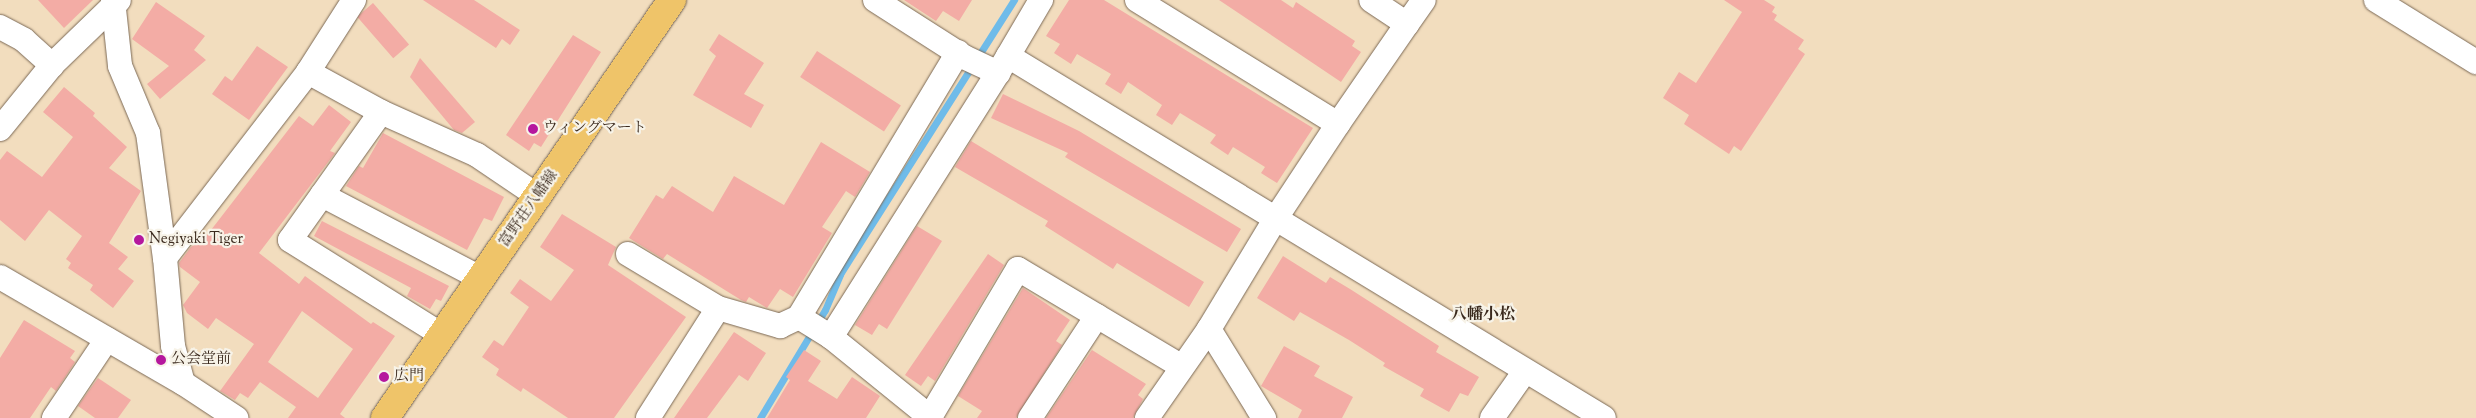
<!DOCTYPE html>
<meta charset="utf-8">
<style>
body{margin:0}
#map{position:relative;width:2476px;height:418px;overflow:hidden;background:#f2ddbe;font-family:"Sorts Mill Goudy","Noto Serif JP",serif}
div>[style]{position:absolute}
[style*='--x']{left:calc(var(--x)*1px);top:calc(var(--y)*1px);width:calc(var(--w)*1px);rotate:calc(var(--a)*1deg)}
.stream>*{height:7px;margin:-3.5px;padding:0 3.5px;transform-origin:3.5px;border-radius:3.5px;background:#6fbbe9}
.building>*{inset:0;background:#f3aca5;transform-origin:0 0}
.roads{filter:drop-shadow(0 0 1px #7b6956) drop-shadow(0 0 1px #7b6956)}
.minor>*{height:24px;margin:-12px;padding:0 12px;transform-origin:12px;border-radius:12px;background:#fff}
.major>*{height:28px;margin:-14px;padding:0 14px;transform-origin:14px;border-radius:14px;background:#efc469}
.dots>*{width:14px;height:14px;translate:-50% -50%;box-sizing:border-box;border:2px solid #f7f3e8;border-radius:50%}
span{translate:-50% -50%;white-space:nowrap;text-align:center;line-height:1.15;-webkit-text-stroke:4.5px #f7f3e8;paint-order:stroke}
.poi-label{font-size:15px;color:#3b2a1e}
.left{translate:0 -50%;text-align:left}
.street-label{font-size:15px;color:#3b2a1e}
.neighbourhood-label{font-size:16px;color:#3b2a1e;font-weight:700}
</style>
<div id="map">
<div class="stream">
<div style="--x:760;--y:418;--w:126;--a:-59"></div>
<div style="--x:825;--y:310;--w:39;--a:-67"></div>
<div style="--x:840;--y:274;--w:325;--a:-57.6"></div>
</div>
<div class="building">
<div style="clip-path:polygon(38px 0,93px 0,64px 28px)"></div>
<div style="clip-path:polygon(423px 0,474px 0,520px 30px,510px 45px,502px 39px,496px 48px)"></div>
<div style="clip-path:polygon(904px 0,972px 0,959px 21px,943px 11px,936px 21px)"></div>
<div style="clip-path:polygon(1069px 0,1104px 0,1313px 128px,1277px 183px,1261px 173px,1265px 167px,1233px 147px,1228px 155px,1210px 143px,1216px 135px,1180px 113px,1172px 125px,1156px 115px,1162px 105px,1128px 82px,1121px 94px,1105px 84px,1111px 74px,1077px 54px,1071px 64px,1054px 53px,1060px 44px,1046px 36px)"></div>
<div style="clip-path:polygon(1219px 0,1281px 0,1293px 8px,1296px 2px,1355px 41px,1352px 46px,1361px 52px,1341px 82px)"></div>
<div style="clip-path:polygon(1724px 0,1764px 0,1775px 7px,1772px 12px,1777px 15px,1774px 20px,1804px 40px,1798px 49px,1805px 54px,1741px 151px,1734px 146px,1729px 154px,1684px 124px,1689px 115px,1663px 98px,1679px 72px,1696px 83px,1742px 12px)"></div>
<div style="clip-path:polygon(156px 2px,205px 36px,194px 50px,206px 60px,160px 99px,147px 84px,169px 66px,132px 39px)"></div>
<div style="left:373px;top:3px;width:55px;height:21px;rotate:49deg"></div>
<div style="clip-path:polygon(719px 34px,764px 63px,744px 94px,764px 105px,751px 128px,693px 95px,716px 56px,709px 50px)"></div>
<div style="clip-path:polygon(573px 35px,601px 52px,541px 147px,534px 143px,529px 151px,506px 135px)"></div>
<div style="clip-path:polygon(257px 46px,288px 67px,249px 120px,212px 94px,225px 76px,232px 81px)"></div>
<div style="left:817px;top:51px;width:100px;height:31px;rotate:33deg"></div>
<div style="clip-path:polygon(420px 58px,475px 122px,462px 133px,454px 130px,410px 77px)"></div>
<div style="clip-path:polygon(64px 87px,95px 113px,93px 116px,127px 147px,109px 168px,141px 191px,109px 243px,128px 257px,118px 269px,134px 281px,113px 308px,90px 290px,93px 285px,68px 268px,71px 263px,66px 259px,82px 236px,49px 210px,25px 241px,0 220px,0 160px,7px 151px,42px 177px,73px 137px,43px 112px)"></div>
<div style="clip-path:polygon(1003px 94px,1079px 131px,1241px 229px,1227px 252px,1065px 157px,1068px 153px,991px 118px)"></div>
<div style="clip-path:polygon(evenodd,329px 105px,351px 122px,330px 151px,335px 153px,259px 253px,299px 284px,305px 276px,371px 324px,373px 322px,395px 336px,340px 414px,345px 418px,288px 418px,296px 407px,260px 382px,248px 398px,240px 393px,235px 400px,220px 391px,254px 344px,216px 318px,208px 329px,187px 313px,183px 305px,200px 282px,180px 267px,179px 263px,191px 247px,199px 242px,201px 243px,299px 116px,313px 126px,329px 105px,302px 311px,353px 349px,318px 398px,268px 362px,302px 311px)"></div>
<div style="clip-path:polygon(383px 133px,504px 197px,492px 221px,484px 218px,467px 250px,346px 186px,359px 166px,363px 168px)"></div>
<div style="clip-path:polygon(971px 141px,1204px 282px,1189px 307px,1117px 263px,1113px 269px,1045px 226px,1048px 221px,955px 167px)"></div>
<div style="clip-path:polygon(821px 142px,870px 172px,855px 197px,846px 191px,822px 227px,832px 233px,793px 297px,780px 289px,767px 308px,749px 297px,746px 302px,741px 300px,667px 254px,663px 259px,629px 238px,656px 195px,663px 199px,672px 186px,713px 212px,734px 176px,784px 205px)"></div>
<div style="clip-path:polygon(562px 214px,616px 247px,608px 265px,686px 317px,614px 418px,568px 418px,523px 388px,521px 392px,496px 375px,499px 369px,482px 357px,494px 340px,503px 346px,529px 307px,510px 293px,520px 279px,551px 301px,574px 270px,540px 247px)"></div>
<div style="clip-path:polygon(322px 221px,449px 286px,441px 301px,436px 299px,430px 309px,407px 296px,411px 288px,314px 236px)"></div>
<div style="clip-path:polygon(917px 226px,942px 241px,887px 329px,879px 324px,872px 335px,855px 325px)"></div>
<div style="clip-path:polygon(988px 254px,1004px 265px,935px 381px,928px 376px,921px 386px,905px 375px)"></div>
<div style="clip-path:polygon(1283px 256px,1326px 283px,1330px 277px,1350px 289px,1439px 346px,1436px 352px,1479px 377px,1468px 396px,1460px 393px,1449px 412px,1420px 396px,1424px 389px,1383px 366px,1385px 363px,1349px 340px,1300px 312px,1294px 321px,1257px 298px)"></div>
<div style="clip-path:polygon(1023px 288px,1070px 320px,1056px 341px,1062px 345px,1016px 418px,977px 418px,982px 411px,958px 396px)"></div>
<div style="clip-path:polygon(24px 320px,75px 351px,70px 358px,75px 362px,56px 391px,51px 387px,30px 418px,0 418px,0 358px)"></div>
<div style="clip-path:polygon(734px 332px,766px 353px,748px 381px,739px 375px,707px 418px,674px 418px)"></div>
<div style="clip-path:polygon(1284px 346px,1320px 366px,1314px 376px,1353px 397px,1342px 418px,1298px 418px,1302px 410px,1261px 386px)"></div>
<div style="clip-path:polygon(804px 350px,821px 361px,808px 381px,837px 399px,852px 377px,880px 396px,866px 418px,767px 418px,790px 380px,786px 377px)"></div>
<div style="clip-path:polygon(1092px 350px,1146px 384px,1138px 395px,1143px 399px,1133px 418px,1046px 418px)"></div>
<div style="clip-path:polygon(98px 378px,131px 400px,118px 418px,95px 418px,78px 406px)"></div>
</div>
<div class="roads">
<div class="minor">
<div style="--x:113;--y:0;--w:66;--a:83.9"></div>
<div style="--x:120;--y:66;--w:73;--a:67.3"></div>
<div style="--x:148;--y:133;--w:126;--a:82.3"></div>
<div style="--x:165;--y:258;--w:88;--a:84.8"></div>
<div style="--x:173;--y:346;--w:38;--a:75"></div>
<div style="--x:354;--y:0;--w:85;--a:122.6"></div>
<div style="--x:308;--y:72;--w:83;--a:28.7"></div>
<div style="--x:381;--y:112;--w:105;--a:24.1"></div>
<div style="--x:477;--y:155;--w:75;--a:34.1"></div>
<div style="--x:875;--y:0;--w:106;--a:32.6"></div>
<div style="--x:964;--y:57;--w:38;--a:25"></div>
<div style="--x:998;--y:73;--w:85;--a:-59.5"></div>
<div style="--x:1137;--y:0;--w:236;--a:31.7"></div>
<div style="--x:1338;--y:124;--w:121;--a:-55.4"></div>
<div style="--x:1407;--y:24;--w:43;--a:-146.3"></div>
<div style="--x:2376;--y:0;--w:118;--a:31.8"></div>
<div style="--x:1407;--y:24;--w:29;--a:-55"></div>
<div style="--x:0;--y:27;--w:27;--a:28"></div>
<div style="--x:24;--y:40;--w:38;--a:42"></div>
<div style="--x:1008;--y:56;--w:697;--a:31.27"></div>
<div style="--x:381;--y:112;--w:157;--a:125.4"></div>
<div style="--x:290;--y:240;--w:179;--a:32"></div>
<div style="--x:0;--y:129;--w:82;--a:-50.9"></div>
<div style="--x:52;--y:65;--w:93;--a:-44.1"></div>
<div style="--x:322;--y:195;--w:178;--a:27.7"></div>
<div style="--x:628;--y:254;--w:105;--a:31"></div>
<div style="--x:718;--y:308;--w:65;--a:16.2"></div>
<div style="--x:780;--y:326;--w:21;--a:-25"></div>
<div style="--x:799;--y:317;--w:38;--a:32"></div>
<div style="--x:831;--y:337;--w:129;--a:39"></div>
<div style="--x:165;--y:258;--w:235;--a:-52.4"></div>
<div style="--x:0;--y:277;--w:211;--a:30.1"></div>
<div style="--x:183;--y:383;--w:64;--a:33.4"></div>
<div style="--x:799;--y:317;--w:309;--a:-59"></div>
<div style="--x:1209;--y:329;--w:105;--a:58.3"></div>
<div style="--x:831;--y:337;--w:312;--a:-57.7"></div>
<div style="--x:930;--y:417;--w:172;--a:-59.3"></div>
<div style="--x:1018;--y:269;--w:190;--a:30.8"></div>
<div style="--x:54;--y:418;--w:95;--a:-56.1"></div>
<div style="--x:648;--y:418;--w:130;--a:-57.5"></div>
<div style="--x:1030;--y:418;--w:122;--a:-56.7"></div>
<div style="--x:1147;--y:418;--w:108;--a:-55.1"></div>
<div style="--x:1209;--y:329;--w:130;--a:-58.9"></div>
<div style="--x:1276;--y:218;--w:113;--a:-56.6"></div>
<div style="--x:1492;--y:418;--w:57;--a:-54.9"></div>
</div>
<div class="major">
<div style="--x:385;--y:418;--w:507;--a:-55.53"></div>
</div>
</div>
<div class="dots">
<div style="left:533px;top:129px;background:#b5179e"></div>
<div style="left:139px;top:240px;background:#b5179e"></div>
<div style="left:161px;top:360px;background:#b5179e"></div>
<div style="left:384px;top:377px;background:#b5179e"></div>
</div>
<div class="poi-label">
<span class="left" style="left:543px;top:129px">ウィングマート</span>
<span class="left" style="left:149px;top:240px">Negiyaki Tiger</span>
<span class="left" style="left:171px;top:360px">公会堂前</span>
<span class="left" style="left:394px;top:377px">広門</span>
</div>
<div class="street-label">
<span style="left:529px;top:209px;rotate:-55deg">富野荘八幡線</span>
</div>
<div class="neighbourhood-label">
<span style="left:1483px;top:316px">八幡小松</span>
</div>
</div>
